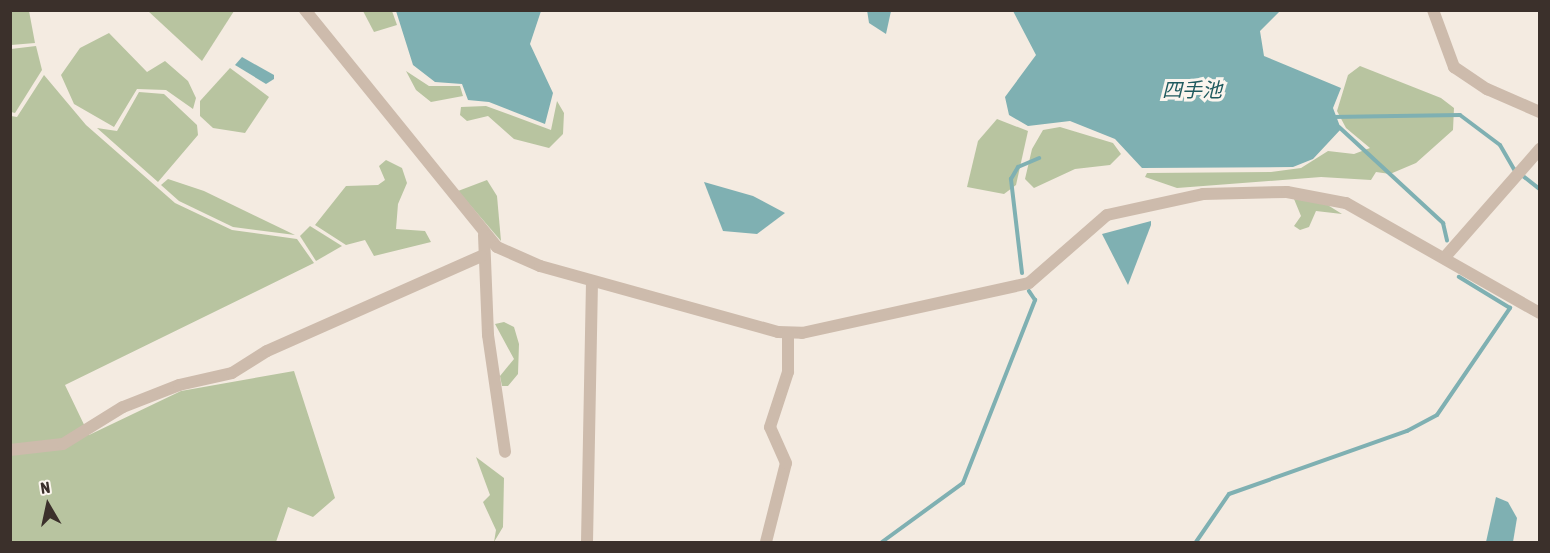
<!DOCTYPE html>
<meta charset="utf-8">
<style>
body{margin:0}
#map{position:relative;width:1550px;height:553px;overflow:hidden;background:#f4ebe1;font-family:"Asap Condensed","Noto Sans JP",sans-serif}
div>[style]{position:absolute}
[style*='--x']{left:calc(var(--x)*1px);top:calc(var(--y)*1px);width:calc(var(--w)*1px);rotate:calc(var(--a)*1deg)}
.green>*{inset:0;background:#b8c4a0}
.water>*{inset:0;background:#7fb0b2}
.stream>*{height:4px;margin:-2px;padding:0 2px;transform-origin:2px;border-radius:2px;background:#7fb0b2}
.street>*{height:12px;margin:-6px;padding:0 6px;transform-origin:6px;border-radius:6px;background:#cdbbac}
span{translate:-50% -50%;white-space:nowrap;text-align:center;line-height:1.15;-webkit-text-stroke:6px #fbf5ee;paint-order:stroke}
.water-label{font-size:20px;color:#1f5a5e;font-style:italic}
.frame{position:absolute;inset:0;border:12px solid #3b302b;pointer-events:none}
.north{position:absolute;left:18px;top:475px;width:60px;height:60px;-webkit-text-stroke:4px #fbf5ee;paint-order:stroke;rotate:351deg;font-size:16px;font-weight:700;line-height:24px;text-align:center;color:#3b302b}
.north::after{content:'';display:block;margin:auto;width:21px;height:27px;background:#3b302b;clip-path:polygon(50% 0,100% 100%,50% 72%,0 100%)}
</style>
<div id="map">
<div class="green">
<div style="clip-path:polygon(10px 11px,29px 11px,35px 43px,11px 45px)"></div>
<div style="clip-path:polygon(148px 11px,234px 11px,202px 61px)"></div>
<div style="clip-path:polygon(363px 11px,392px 11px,397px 25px,374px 32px)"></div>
<div style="clip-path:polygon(109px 33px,147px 72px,165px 61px,188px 81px,196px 98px,193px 109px,166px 90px,137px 89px,114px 127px,74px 104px,61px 75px,80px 48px)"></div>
<div style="clip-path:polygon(36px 46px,42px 70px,15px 113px,11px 112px,11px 49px)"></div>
<div style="clip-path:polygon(1360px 66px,1441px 98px,1454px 108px,1453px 130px,1416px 163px,1390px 174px,1376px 172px,1371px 180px,1321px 177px,1177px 188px,1145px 177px,1147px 173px,1271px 172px,1301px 168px,1328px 151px,1354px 154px,1370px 148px,1346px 128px,1337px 111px,1348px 75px)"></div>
<div style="clip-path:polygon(230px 68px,269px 97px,245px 133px,213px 128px,200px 116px,200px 101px)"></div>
<div style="clip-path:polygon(406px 71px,429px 86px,460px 86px,463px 96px,431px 102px,416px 90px)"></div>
<div style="clip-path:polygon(44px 75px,86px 125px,175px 203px,232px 230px,297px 239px,314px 263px,65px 385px,89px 435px,181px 391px,294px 371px,335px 498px,313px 517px,288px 507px,276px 542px,11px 542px,11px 116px,17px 117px)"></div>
<div style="clip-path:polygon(139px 92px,164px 94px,197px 125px,198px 135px,158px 182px,97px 128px,117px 131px)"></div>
<div style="clip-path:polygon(557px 101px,564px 113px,563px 134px,549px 148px,514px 139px,488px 116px,467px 121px,460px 115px,461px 107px,486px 106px,551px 130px)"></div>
<div style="clip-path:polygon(997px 119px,1028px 131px,1016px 185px,1004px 194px,967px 187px,978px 141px)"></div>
<div style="clip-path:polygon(1060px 127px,1113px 143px,1121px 154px,1110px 165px,1075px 169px,1034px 188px,1025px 179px,1032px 149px,1043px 130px)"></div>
<div style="clip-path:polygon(386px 160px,402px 168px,407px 183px,398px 204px,396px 229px,425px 231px,431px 242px,374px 256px,365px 240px,346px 245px,315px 225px,346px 186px,378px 185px,385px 180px,379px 166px)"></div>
<div style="clip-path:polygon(168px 179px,204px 191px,295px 235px,233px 227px,179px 201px,161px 185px)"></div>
<div style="clip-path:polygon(487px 180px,497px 196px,501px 241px,458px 191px)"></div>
<div style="clip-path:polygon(1294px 199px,1326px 204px,1342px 214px,1316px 211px,1309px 227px,1300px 230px,1294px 226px,1301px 216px)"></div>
<div style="clip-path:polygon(310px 226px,342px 246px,316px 261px,300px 236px)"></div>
<div style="clip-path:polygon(504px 322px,514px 327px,519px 344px,518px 374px,508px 386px,502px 386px,500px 376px,514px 359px,495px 324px)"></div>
<div style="clip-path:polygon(476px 457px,504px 478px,503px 527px,494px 542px,496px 530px,483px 502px,490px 495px)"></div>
</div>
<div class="water">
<div style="clip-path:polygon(867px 10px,891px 11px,886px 34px,869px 23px)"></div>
<div style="clip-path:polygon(396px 11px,541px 11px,530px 44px,553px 93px,545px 124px,489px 102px,468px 100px,462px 84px,435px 82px,413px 65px)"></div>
<div style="clip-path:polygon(1013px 11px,1280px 11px,1260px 31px,1264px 56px,1341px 88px,1333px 108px,1341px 129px,1313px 159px,1293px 167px,1142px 168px,1115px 139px,1070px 121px,1028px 126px,1009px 115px,1005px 97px,1036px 55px)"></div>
<div style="clip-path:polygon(242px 57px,274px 75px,274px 79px,266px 84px,235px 65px)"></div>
<div style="clip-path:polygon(704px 182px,753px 196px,785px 213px,757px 234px,723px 231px)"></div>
<div style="clip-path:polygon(1151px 221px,1151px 225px,1128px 285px,1102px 234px)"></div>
<div style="clip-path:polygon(1496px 497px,1508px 502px,1517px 518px,1513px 542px,1486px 542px)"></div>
</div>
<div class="stream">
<div style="--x:1332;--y:117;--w:128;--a:-0.9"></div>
<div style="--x:1460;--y:115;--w:50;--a:36.9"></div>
<div style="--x:1500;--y:145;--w:28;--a:60"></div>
<div style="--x:1514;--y:169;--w:33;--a:38"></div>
<div style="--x:1339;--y:127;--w:142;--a:42.7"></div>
<div style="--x:1443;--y:223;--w:18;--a:77"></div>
<div style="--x:1022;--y:273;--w:95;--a:-96.7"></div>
<div style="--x:1011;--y:179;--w:14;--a:-60"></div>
<div style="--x:1018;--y:167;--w:23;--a:-23"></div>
<div style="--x:882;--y:542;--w:100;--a:-36.1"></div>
<div style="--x:963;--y:483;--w:197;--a:-68.5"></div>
<div style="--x:1035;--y:300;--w:11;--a:-124"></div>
<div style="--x:1196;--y:542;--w:58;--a:-55.5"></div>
<div style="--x:1229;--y:494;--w:189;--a:-19.5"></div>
<div style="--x:1407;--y:431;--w:34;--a:-28"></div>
<div style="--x:1437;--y:415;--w:130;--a:-55.7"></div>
<div style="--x:1510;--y:308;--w:60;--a:-148.7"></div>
</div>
<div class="street">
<div style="--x:305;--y:10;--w:305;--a:51"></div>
<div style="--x:497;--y:247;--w:47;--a:23.8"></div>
<div style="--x:540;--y:266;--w:247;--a:15.5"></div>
<div style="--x:778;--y:332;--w:24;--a:2"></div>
<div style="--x:802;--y:333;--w:232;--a:-12.4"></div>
<div style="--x:1029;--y:283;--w:103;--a:-41.1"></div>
<div style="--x:1107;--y:215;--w:98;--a:-12.3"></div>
<div style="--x:1203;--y:194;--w:84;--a:-1.4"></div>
<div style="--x:1287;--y:192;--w:60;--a:10.6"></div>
<div style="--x:1346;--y:203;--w:223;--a:29.6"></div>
<div style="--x:1433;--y:10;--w:61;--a:69.8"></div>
<div style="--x:1454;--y:67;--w:40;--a:34"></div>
<div style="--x:1487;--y:89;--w:58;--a:23.5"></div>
<div style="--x:484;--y:235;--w:100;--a:87.7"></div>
<div style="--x:488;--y:335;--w:118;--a:81.7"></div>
<div style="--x:1445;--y:257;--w:144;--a:-48.7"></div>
<div style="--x:10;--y:450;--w:53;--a:-6.5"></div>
<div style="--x:63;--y:444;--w:70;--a:-31.7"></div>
<div style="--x:123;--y:407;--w:60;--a:-21.4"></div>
<div style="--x:179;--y:385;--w:54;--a:-12.8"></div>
<div style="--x:232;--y:373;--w:41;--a:-32.2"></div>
<div style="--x:267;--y:351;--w:234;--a:-23.9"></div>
<div style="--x:587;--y:542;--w:261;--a:-88.9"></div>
<div style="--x:766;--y:542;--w:81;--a:-75.8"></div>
<div style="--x:786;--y:463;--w:39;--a:-114"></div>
<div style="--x:770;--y:427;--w:58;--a:-71.9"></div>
<div style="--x:788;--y:372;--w:39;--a:-90"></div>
</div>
<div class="water-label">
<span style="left:1192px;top:89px">四手池</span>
</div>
<div class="frame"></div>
<div class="north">N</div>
</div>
